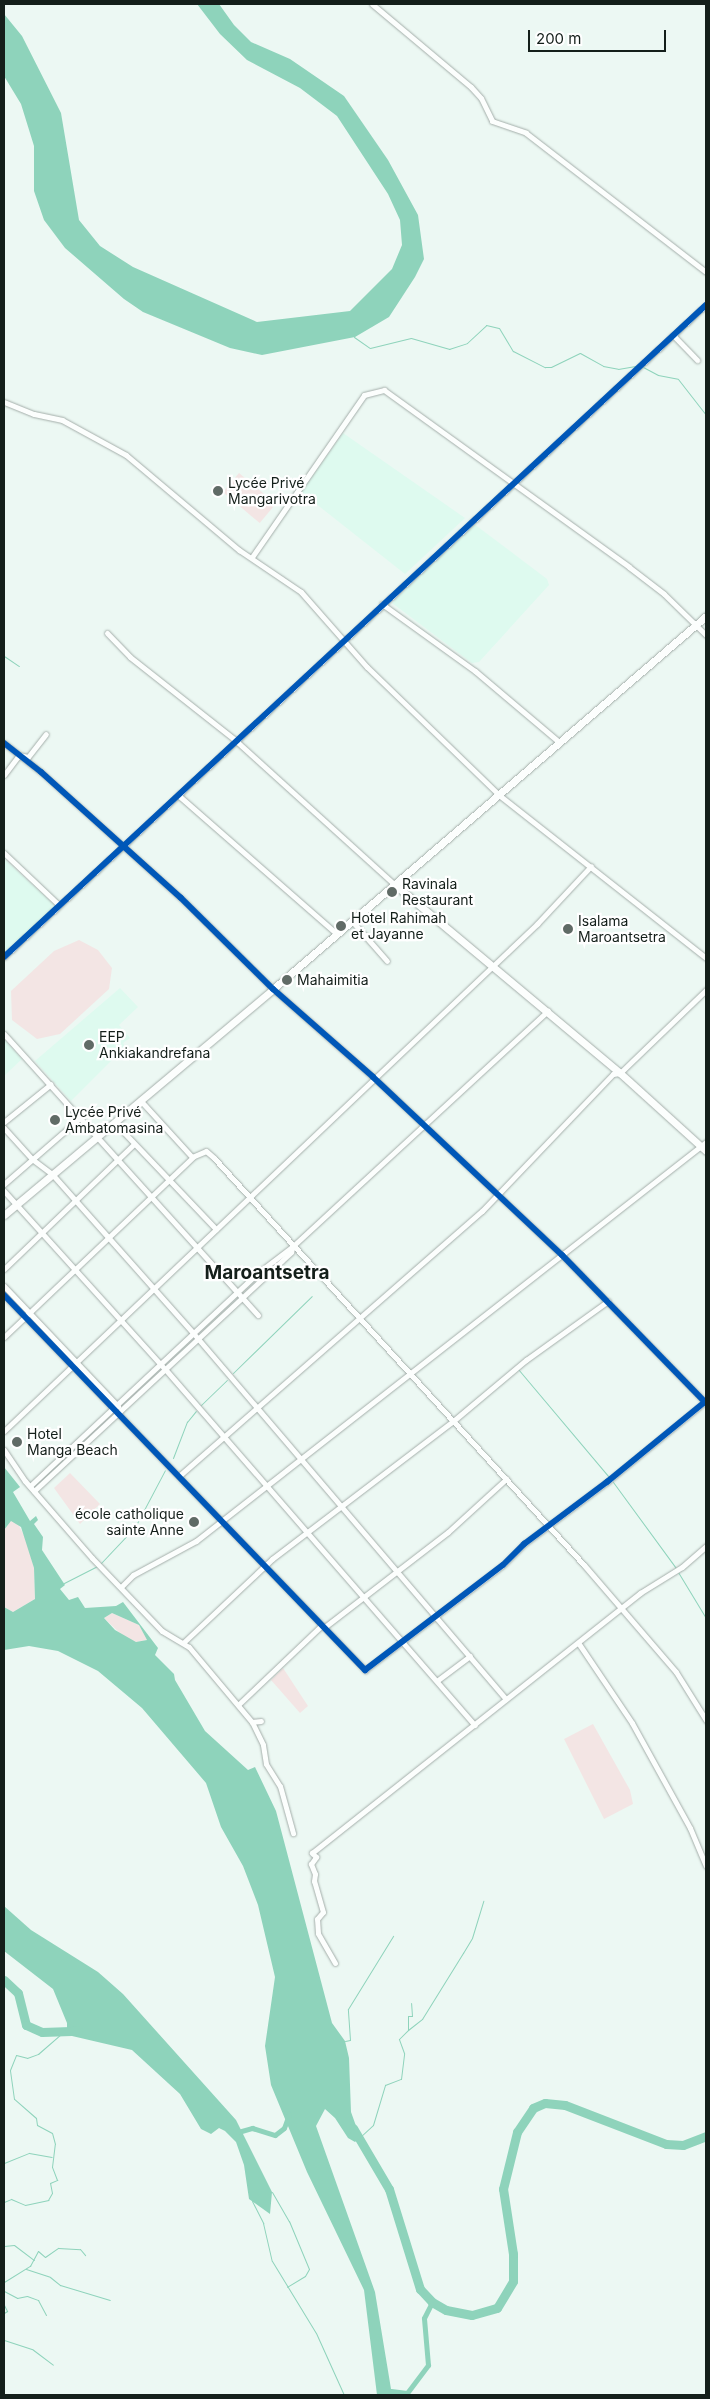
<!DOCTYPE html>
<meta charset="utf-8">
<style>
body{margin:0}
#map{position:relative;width:710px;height:2399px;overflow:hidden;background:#ecf8f3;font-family:Inter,sans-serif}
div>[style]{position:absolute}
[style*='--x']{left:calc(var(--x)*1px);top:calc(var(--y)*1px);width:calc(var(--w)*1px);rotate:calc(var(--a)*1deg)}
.built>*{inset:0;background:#defaef}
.green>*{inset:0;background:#f3e5e4;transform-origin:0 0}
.water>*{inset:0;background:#8ed3bb}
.stream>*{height:1px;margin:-0.5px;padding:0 0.5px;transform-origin:0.5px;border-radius:0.5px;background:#8ed3bb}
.canal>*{height:5px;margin:-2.5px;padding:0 2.5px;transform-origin:2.5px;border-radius:2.5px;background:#8ed3bb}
.river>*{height:9px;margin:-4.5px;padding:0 4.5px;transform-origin:4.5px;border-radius:4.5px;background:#8ed3bb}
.roads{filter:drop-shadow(0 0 1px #a4aeaa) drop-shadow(0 0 1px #a4aeaa)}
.street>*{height:5px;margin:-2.5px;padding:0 2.5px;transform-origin:2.5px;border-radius:2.5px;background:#fcfefd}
.secondary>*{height:7px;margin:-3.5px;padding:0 3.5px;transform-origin:3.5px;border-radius:3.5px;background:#fcfefd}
.cycleway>*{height:6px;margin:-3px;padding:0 3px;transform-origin:3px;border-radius:3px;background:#0057b8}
.dots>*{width:14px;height:14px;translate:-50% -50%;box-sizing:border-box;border:2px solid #fff;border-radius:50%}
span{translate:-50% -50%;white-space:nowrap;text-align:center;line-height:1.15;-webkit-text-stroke:4.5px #fff;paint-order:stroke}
.poi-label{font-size:14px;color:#141f1a}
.left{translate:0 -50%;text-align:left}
.right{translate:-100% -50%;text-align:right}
.district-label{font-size:19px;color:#141f1a;font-weight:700}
.frame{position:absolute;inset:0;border:5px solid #141f1a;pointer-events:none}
.scale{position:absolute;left:528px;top:30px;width:138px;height:22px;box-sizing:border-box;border:2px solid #141f1a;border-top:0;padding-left:6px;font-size:15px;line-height:18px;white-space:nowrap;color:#141f1a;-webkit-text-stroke:4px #fff;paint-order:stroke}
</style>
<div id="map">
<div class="built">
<div style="clip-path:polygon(343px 433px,465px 518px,405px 574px,301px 492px)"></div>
<div style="clip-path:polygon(474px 524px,547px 579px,549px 585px,479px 662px,472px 663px,392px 603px)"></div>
<div style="clip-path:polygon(4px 859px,58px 908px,4px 961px)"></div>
<div style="clip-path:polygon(120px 988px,138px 1007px,119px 1025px,130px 1038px,123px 1043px,125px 1047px,71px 1101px,35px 1061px)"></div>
<div style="clip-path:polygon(4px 1039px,22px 1059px,4px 1076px)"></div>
</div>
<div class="green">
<div style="left:239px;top:473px;width:48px;height:25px;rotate:40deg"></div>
<div style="clip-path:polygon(79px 940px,98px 950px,112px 968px,109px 989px,60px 1034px,37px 1039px,12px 1020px,11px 991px,54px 951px)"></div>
<div style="clip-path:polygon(70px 1473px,100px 1504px,80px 1524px,54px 1488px)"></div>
<div style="clip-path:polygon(11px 1521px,17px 1522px,26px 1539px,34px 1568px,35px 1599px,13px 1612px,4px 1607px,4px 1530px)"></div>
<div style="clip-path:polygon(112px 1613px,139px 1625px,147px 1640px,136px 1642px,124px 1637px,104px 1618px)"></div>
<div style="clip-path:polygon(283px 1668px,308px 1706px,300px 1713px,271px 1680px)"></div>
<div style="clip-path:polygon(593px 1724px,630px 1790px,633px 1804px,604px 1819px,564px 1739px)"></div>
</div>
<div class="water">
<div style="clip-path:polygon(197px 4px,219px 4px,234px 25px,251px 42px,290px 59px,344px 96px,388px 160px,418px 215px,424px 259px,415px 277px,389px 317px,355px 337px,262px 355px,230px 348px,143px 312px,124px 299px,65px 248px,44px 220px,34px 191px,34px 146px,21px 104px,4px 76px,4px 14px,22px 36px,61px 113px,79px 220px,100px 246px,133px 267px,257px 322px,350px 311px,392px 269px,402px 245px,400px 220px,388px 194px,337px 116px,300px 88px,247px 60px,220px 34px)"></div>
<div style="clip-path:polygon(evenodd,4px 1467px,20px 1487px,13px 1492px,30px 1521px,36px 1516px,38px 1520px,34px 1524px,43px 1537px,42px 1550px,65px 1585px,60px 1589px,69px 1600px,78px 1597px,85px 1608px,116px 1606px,123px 1602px,158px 1648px,155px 1655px,174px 1674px,175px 1680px,205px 1731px,248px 1770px,255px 1767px,276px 1811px,332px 2023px,345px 2041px,349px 2058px,351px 2112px,360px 2137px,355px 2142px,348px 2138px,335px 2118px,325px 2109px,316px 2126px,375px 2292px,392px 2395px,377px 2395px,364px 2290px,307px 2172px,271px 2085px,265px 2046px,275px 1977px,258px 1905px,243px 1866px,221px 1827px,206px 1783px,142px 1708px,98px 1671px,58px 1651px,29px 1646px,4px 1650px,4px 1607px,13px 1612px,35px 1599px,34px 1568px,21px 1527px,11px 1521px,4px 1530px,4px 1467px,112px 1613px,139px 1625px,147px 1640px,136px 1642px,115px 1630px,104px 1618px,112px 1613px)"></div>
<div style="clip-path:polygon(4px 1906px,31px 1930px,98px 1972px,123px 1994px,236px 2120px,272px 2192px,270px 2214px,249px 2199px,244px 2165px,236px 2142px,225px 2131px,219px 2128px,211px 2134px,201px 2129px,180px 2094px,132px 2050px,72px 2036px,67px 2031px,67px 2023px,53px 1989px,4px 1951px)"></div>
</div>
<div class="stream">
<div style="--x:354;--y:337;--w:19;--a:35"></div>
<div style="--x:370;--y:348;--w:42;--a:-13.7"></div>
<div style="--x:411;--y:338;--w:40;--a:16"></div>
<div style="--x:449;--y:349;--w:19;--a:-18"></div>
<div style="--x:467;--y:343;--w:26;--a:-43"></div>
<div style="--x:486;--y:325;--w:13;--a:13"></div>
<div style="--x:499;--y:328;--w:27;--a:59"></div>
<div style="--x:513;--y:351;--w:36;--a:27"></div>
<div style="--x:545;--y:367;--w:6;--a:0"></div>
<div style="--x:551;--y:367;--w:32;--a:-26"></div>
<div style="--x:580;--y:353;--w:26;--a:29"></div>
<div style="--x:603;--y:366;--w:15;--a:11"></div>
<div style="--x:618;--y:369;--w:22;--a:-10"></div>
<div style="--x:643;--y:367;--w:17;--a:28"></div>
<div style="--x:658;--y:375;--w:20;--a:11"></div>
<div style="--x:678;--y:379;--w:46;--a:52.1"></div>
<div style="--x:4;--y:656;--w:18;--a:34"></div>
<div style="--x:518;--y:1369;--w:141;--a:49.9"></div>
<div style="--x:233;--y:1373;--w:110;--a:-44.3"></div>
<div style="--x:201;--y:1405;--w:36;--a:-44"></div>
<div style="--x:173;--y:1458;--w:39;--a:-69"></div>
<div style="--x:187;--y:1422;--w:14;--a:-51"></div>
<div style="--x:613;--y:1482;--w:107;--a:53.8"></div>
<div style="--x:101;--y:1563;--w:50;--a:-46.6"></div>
<div style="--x:135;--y:1527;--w:64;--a:-62.2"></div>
<div style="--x:678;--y:1572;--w:54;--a:58.7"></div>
<div style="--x:64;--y:1583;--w:38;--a:-27"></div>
<div style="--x:408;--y:2030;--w:18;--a:-38"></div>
<div style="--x:422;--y:2019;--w:78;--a:-58.2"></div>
<div style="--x:463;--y:1953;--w:17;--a:-59"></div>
<div style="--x:472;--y:1938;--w:39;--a:-73"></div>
<div style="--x:345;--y:2041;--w:5;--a:-11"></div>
<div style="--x:350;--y:2040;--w:31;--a:-94"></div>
<div style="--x:348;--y:2009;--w:86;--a:-58.3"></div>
<div style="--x:359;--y:2138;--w:19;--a:-43"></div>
<div style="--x:373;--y:2125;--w:42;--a:-73.3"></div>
<div style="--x:385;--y:2085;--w:17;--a:-21"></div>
<div style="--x:401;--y:2079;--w:26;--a:-83"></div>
<div style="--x:404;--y:2053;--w:15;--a:-110"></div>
<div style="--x:399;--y:2039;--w:13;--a:-45"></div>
<div style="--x:408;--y:2030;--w:14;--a:-90"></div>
<div style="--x:408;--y:2016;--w:4;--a:0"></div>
<div style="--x:412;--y:2016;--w:13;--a:-94"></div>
<div style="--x:4;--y:2163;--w:27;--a:-22"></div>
<div style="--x:29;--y:2153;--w:23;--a:10"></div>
<div style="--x:272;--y:2192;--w:34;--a:60"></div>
<div style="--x:289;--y:2221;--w:52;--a:67.4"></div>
<div style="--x:309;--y:2269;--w:8;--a:120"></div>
<div style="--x:305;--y:2276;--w:21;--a:149"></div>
<div style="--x:252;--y:2201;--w:25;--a:63"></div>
<div style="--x:263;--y:2223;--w:39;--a:77"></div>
<div style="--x:272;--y:2261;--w:84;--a:58.6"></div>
<div style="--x:316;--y:2333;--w:68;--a:65.7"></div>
<div style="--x:4;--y:2202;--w:8;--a:-23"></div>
<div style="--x:11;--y:2199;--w:15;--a:23"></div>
<div style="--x:25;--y:2205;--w:24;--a:-12"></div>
<div style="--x:48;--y:2200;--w:8;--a:-60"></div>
<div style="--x:52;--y:2193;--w:10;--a:-101"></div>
<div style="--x:50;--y:2183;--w:8;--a:-23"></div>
<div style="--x:57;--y:2180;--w:14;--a:-111"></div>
<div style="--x:52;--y:2167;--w:23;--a:-83"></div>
<div style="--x:55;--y:2144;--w:11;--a:-105"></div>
<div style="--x:52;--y:2133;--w:17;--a:-152"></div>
<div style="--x:37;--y:2125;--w:7;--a:-98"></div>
<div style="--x:36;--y:2118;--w:29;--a:-139"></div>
<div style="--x:14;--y:2099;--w:29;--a:-98"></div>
<div style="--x:10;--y:2070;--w:16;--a:-68"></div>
<div style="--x:16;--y:2055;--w:11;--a:15"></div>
<div style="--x:27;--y:2058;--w:12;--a:-20"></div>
<div style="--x:38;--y:2054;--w:35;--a:-41"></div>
<div style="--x:4;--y:2246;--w:10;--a:-6"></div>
<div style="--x:14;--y:2245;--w:25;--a:37"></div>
<div style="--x:26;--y:2269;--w:25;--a:18"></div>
<div style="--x:50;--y:2277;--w:13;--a:39"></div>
<div style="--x:60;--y:2285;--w:52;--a:16.7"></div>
<div style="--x:4;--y:2282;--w:31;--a:-32"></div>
<div style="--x:30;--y:2266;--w:17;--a:-62"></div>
<div style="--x:38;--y:2251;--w:9;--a:41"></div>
<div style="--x:45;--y:2257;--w:16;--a:-35"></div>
<div style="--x:58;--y:2248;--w:22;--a:3"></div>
<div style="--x:80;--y:2249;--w:8;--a:50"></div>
<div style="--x:4;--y:2291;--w:15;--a:28"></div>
<div style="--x:17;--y:2298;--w:10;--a:-11"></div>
<div style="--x:27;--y:2296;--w:12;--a:20"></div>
<div style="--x:38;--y:2300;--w:17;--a:62"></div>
<div style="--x:4;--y:2305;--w:7;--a:63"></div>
<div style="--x:7;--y:2311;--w:4;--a:146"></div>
<div style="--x:4;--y:2340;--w:29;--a:18"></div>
<div style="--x:32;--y:2349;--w:26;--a:37"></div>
</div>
<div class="canal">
<div style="--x:238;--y:2132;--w:15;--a:-16"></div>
<div style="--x:252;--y:2128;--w:24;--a:17"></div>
<div style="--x:275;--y:2135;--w:11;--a:-38"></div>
<div style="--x:284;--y:2128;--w:15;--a:-70"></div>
<div style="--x:391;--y:2391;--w:16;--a:7"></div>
<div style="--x:407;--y:2393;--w:35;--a:-53"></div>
<div style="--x:428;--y:2365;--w:47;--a:-94.9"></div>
<div style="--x:424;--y:2318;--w:18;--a:-63"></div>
</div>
<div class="river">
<div style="--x:4;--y:1980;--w:19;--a:43"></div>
<div style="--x:18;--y:1993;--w:33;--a:76"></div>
<div style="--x:26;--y:2025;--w:17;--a:24"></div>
<div style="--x:42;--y:2032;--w:36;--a:-2"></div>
<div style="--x:353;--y:2128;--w:71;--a:59.5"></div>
<div style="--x:389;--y:2189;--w:105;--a:72.8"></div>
<div style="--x:420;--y:2289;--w:18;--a:47"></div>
<div style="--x:432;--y:2302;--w:16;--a:30"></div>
<div style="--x:446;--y:2310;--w:26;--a:11"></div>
<div style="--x:472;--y:2315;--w:26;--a:-16"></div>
<div style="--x:497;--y:2308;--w:31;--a:-59"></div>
<div style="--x:513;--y:2281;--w:27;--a:-90"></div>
<div style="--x:513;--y:2254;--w:66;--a:-98.7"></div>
<div style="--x:503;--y:2189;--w:59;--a:-76.2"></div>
<div style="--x:517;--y:2132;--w:29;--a:-56"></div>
<div style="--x:533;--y:2108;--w:13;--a:-23"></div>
<div style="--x:545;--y:2103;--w:20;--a:6"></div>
<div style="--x:565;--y:2105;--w:108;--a:21.1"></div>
<div style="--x:666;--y:2144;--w:17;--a:3"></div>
<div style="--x:683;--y:2145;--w:25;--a:-21"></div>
</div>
<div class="roads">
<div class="street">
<div style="--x:372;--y:4;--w:129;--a:40"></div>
<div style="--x:471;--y:87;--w:15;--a:48"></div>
<div style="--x:481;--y:98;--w:25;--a:64"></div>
<div style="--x:492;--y:121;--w:36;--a:19"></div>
<div style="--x:526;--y:133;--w:227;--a:37.7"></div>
<div style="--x:673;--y:335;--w:35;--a:46"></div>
<div style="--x:4;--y:402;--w:32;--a:22"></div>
<div style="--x:34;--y:414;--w:29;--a:12"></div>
<div style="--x:62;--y:420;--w:73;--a:28.7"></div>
<div style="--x:126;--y:455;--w:148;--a:40.1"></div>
<div style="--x:239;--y:550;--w:75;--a:34.1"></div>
<div style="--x:301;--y:592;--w:100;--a:48.7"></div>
<div style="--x:367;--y:667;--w:184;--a:44.1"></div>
<div style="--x:499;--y:795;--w:263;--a:38.2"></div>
<div style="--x:252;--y:557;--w:197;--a:-55.3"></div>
<div style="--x:364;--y:395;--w:21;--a:-14"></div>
<div style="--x:384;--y:390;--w:302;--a:35.8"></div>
<div style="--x:629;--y:567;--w:44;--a:37.6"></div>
<div style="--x:664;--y:594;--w:59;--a:44.3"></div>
<div style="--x:382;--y:604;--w:115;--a:35.8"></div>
<div style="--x:475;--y:671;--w:110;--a:40.2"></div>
<div style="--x:107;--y:633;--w:33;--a:46"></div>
<div style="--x:130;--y:657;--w:132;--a:38.3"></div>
<div style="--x:234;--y:739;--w:216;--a:42.2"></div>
<div style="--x:4;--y:743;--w:47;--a:38.1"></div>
<div style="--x:41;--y:772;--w:188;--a:42"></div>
<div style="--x:181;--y:898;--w:129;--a:44.7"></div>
<div style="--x:273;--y:989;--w:133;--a:41.3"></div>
<div style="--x:373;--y:1077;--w:260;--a:43.3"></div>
<div style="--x:562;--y:1255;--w:206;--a:45.8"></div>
<div style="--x:4;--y:775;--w:25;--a:-53"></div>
<div style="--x:19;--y:755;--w:9;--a:13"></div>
<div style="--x:28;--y:757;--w:29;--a:-52"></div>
<div style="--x:178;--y:795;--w:211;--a:41.2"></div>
<div style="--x:4;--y:853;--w:76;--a:43.4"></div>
<div style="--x:352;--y:921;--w:53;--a:48.8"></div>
<div style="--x:4;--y:957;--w:958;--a:-42.89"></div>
<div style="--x:4;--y:1034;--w:379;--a:47.9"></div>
<div style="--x:140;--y:1100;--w:77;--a:47.6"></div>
<div style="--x:192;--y:1157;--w:15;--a:-23"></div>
<div style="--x:206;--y:1151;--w:11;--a:41"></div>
<div style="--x:214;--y:1158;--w:550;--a:47.73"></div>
<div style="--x:584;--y:1565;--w:141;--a:49.3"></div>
<div style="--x:676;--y:1672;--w:57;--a:58"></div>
<div style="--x:4;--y:1122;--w:60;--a:-39"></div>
<div style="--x:114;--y:1122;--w:148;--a:46.4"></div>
<div style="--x:4;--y:1128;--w:42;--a:47.9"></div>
<div style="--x:32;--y:1159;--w:25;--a:37"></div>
<div style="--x:52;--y:1174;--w:214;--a:48.4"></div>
<div style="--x:194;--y:1334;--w:480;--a:49.5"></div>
<div style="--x:4;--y:1184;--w:101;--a:-41"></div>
<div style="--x:4;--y:1191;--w:240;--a:47.9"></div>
<div style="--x:165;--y:1369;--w:472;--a:49"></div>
<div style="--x:4;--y:1269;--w:180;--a:-43.9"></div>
<div style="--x:4;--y:1286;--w:166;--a:46.5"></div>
<div style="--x:4;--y:1295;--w:521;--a:46.09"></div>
<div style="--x:365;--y:1670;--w:173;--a:-37.3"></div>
<div style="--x:503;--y:1565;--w:30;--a:-45"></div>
<div style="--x:524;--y:1544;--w:104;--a:-36.8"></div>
<div style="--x:607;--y:1482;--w:128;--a:-39.3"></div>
<div style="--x:4;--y:1337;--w:261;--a:-43.6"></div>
<div style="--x:4;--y:1431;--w:736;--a:-43.57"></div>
<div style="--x:537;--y:924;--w:79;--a:-47"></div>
<div style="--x:4;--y:1450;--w:37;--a:56"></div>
<div style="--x:25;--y:1481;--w:102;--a:49"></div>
<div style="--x:92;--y:1558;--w:101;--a:46.2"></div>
<div style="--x:162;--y:1631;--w:31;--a:31"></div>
<div style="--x:189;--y:1647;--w:98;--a:50"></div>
<div style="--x:252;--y:1722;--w:9;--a:-6"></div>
<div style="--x:179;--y:1476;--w:403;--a:-41.2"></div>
<div style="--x:482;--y:1211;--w:190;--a:-46.3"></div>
<div style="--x:613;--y:1074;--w:7;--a:-8"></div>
<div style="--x:620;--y:1073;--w:120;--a:-44"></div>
<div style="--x:30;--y:1486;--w:313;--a:-43.1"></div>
<div style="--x:259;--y:1272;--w:43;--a:-37.4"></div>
<div style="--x:293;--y:1246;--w:347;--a:-42.7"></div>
<div style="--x:34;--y:1491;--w:351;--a:-42.9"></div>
<div style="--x:291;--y:1252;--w:6;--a:-72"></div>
<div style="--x:121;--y:1587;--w:17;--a:-45"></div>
<div style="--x:133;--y:1575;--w:72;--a:-28.4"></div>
<div style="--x:196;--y:1541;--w:648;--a:-38.04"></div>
<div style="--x:326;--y:1626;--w:154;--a:-37.6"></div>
<div style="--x:448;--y:1532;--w:79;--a:-42.4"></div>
<div style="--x:184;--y:1642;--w:121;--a:-43.3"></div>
<div style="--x:272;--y:1559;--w:226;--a:-37.3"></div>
<div style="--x:452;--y:1422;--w:97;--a:-40"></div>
<div style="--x:526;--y:1360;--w:101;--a:-35.7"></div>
<div style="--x:579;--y:1644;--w:95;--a:56.1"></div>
<div style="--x:632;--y:1723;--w:120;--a:61.1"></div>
<div style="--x:690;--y:1828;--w:41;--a:67.2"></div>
<div style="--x:438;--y:1680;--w:40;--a:-37"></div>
<div style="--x:239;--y:1704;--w:113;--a:-43.6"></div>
<div style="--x:252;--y:1722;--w:25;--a:64"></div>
<div style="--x:263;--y:1745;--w:19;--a:81"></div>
<div style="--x:266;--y:1764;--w:26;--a:58"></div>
<div style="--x:280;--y:1786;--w:49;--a:74.5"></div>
<div style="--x:335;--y:1963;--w:34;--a:-120"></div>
<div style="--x:318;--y:1933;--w:14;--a:-94"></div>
<div style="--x:317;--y:1919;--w:9;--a:-49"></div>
<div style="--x:323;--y:1912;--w:32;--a:-106"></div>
<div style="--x:314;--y:1881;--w:7;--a:-82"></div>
<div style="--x:315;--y:1874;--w:11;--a:-112"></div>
<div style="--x:311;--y:1864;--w:9;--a:-54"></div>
<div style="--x:316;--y:1857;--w:6;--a:-135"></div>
<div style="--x:312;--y:1853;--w:419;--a:-38.4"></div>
<div style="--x:640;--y:1593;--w:49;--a:-31.8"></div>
<div style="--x:682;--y:1567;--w:32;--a:-41"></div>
</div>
<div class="secondary">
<div style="--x:394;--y:884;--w:295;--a:39.9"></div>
<div style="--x:620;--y:1073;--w:116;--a:42.2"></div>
<div style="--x:4;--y:1215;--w:351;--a:-40"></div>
<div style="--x:273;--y:989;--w:572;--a:-40.74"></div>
</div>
</div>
<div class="cycleway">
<div style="--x:4;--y:743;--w:47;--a:38.1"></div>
<div style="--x:41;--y:772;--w:188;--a:42"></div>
<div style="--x:181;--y:898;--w:129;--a:44.7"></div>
<div style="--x:273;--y:989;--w:133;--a:41.3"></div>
<div style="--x:373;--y:1077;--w:260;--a:43.3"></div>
<div style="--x:562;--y:1255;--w:206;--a:45.8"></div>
<div style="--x:4;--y:957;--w:958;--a:-42.89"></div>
<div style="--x:4;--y:1295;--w:521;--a:46.09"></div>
<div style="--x:365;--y:1670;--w:173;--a:-37.3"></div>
<div style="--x:503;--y:1565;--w:30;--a:-45"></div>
<div style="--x:524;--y:1544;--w:104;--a:-36.8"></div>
<div style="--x:607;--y:1482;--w:128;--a:-39.3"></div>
</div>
<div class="dots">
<div style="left:218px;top:491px;background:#606b66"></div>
<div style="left:392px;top:892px;background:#606b66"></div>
<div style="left:341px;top:926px;background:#606b66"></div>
<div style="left:568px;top:929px;background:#606b66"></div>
<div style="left:287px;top:980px;background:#606b66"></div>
<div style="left:89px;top:1045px;background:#606b66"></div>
<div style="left:55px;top:1120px;background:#606b66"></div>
<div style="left:17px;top:1442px;background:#606b66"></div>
<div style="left:194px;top:1522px;background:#606b66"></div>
</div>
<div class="poi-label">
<span class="left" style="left:228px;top:491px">Lycée Privé<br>Mangarivotra</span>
<span class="left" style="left:402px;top:892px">Ravinala<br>Restaurant</span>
<span class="left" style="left:351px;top:926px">Hotel Rahimah<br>et Jayanne</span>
<span class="left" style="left:578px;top:929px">Isalama<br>Maroantsetra</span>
<span class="left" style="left:297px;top:980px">Mahaimitia</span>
<span class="left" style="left:99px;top:1045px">EEP<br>Ankiakandrefana</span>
<span class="left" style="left:65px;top:1120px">Lycée Privé<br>Ambatomasina</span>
<span class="left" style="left:27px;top:1442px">Hotel<br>Manga Beach</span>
<span class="right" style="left:184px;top:1522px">école catholique<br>sainte Anne</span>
</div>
<div class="district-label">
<span style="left:267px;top:1273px">Maroantsetra</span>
</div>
<div class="frame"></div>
<div class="scale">200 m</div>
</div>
